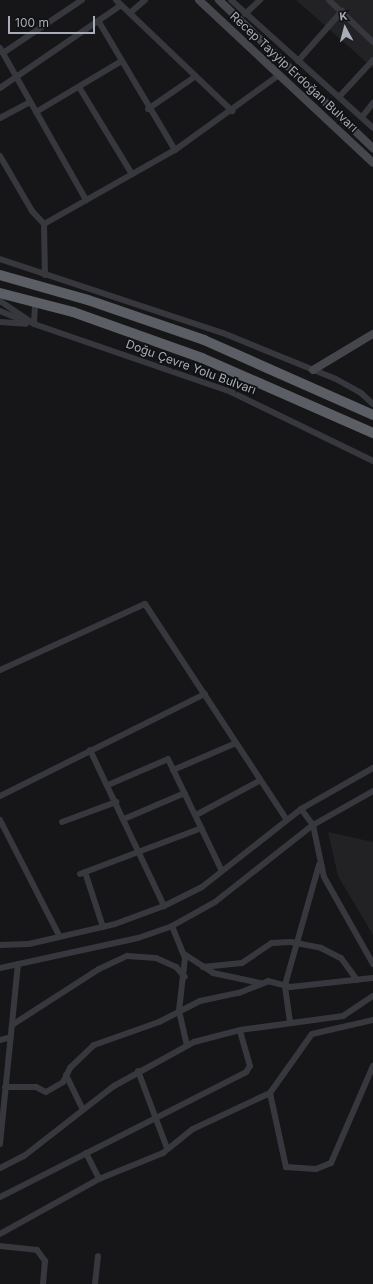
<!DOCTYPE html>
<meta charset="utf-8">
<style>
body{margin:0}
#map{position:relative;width:373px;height:1284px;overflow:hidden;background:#161618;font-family:Inter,sans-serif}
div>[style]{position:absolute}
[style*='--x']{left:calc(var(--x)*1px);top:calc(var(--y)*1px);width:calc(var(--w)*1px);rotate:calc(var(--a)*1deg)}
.built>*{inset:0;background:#222225}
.minor>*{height:6px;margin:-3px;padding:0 3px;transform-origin:3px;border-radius:3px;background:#37383d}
.secondary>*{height:8px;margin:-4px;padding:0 4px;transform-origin:4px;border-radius:4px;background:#45474d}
.trunk>*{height:10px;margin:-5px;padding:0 5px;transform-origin:5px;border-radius:5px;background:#5b5e65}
span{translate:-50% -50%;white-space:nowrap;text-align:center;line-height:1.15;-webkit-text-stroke:3.5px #111113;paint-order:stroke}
.street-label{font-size:12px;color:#a8adb8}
.north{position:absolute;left:325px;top:8px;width:40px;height:40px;-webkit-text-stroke:3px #111113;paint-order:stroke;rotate:353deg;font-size:11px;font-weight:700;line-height:16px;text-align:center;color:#a8adb8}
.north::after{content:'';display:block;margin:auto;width:14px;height:18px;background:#a8adb8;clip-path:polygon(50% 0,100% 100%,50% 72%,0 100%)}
.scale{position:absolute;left:8px;top:16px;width:87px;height:18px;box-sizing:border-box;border:2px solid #a8adb8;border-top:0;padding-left:5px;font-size:12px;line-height:14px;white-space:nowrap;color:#a8adb8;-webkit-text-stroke:3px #111113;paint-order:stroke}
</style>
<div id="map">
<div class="built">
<div style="clip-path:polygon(296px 0,373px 0,373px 68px)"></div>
<div style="clip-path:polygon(328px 832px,373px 842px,373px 935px,338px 876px)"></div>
</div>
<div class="minor">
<div style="--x:116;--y:0;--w:161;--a:43.7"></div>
<div style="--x:231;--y:0;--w:191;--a:42"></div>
<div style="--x:329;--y:0;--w:61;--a:43.7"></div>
<div style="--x:130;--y:13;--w:20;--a:-41"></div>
<div style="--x:245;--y:14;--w:21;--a:-43"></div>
<div style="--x:99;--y:22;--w:149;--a:59.3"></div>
<div style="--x:0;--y:48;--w:175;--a:60.5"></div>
<div style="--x:3;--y:53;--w:95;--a:-33.9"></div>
<div style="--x:298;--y:61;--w:67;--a:-48.7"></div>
<div style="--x:79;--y:87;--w:102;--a:58.7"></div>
<div style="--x:0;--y:88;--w:147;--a:-34.4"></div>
<div style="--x:339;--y:97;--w:50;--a:-47.4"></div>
<div style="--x:148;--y:109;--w:58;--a:-34.5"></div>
<div style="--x:36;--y:112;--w:98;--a:-30.8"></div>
<div style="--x:362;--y:117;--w:18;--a:-52"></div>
<div style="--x:0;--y:118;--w:34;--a:-28"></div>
<div style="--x:0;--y:156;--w:64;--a:59.8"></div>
<div style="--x:32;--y:211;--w:18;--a:47"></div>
<div style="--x:44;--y:224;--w:51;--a:88.9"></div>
<div style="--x:44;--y:224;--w:150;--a:-29.5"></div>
<div style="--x:175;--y:150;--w:128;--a:-35.8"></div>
<div style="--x:0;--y:259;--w:235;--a:18.4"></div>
<div style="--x:223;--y:333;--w:122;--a:22.2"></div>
<div style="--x:336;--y:379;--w:29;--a:29"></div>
<div style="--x:361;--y:393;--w:16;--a:43"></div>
<div style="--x:0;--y:301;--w:41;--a:34.1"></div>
<div style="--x:34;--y:324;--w:208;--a:19"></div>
<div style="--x:231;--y:392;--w:158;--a:25.9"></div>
<div style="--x:0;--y:311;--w:27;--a:22"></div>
<div style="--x:0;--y:322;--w:26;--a:4"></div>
<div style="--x:34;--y:324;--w:22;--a:-87"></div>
<div style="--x:0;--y:670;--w:159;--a:-24.5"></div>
<div style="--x:145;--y:604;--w:258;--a:56.7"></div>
<div style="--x:90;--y:750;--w:173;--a:64.6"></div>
<div style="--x:173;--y:770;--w:66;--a:-23.1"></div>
<div style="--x:108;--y:785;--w:65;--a:-23.4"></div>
<div style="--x:168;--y:759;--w:124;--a:64.3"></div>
<div style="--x:0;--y:796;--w:229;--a:-26.5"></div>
<div style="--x:301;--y:809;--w:20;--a:53"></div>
<div style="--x:313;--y:825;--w:53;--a:78.1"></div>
<div style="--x:324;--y:877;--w:100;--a:60.6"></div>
<div style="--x:196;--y:815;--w:72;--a:-28.4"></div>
<div style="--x:124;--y:819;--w:66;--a:-23.1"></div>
<div style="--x:0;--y:820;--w:131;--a:62.9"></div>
<div style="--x:62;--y:822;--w:58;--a:-20.3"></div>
<div style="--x:85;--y:872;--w:58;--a:71.9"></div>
<div style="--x:80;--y:874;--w:130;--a:-20.7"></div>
<div style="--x:172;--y:926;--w:35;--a:68"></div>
<div style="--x:185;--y:958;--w:53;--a:96.5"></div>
<div style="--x:179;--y:1011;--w:35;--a:77"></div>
<div style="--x:0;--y:945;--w:29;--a:-2"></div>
<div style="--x:29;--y:944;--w:88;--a:-13.1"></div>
<div style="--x:115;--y:924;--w:52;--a:-20.2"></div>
<div style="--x:164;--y:906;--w:42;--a:-26.6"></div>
<div style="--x:202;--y:887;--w:126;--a:-38.2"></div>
<div style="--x:301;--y:809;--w:83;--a:-29.7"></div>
<div style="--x:184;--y:954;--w:35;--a:33"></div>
<div style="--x:213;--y:973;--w:48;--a:12"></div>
<div style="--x:203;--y:967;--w:39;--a:-6"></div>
<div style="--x:242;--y:963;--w:36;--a:-34"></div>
<div style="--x:272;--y:943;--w:19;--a:-3"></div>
<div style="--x:291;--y:942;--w:31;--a:11"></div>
<div style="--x:321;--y:948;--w:22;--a:27"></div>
<div style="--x:341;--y:958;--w:27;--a:54"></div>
<div style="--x:0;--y:968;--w:141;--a:-12.3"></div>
<div style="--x:138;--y:938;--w:36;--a:-19"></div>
<div style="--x:172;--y:926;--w:49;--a:-29.2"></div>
<div style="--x:215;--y:902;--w:125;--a:-38.2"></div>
<div style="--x:313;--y:825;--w:69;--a:-29.5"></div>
<div style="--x:290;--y:1022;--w:37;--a:-98"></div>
<div style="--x:285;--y:985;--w:125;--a:-74.2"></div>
<div style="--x:12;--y:1025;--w:103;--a:-32.8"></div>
<div style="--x:99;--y:969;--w:31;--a:-25"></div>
<div style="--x:127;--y:956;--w:29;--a:4"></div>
<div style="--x:156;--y:958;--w:22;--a:24"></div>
<div style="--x:176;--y:967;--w:13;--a:48"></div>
<div style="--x:0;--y:1040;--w:11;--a:-15"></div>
<div style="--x:138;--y:1071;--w:82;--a:69.4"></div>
<div style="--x:66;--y:1075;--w:37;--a:64"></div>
<div style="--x:5;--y:1087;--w:31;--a:0"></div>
<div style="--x:36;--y:1087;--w:11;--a:27"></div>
<div style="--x:46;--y:1092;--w:20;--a:-30"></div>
<div style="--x:63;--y:1082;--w:16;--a:-63"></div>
<div style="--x:70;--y:1068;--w:33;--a:-44"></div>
<div style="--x:94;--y:1045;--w:69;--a:-19.5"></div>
<div style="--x:159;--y:1022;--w:46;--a:-27.1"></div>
<div style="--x:200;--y:1001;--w:40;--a:-12"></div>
<div style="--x:239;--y:993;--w:31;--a:-22"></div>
<div style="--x:268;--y:981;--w:23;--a:15"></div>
<div style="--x:290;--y:987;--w:83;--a:-6.2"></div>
<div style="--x:270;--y:1093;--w:76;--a:77.8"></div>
<div style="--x:286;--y:1167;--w:30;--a:4"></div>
<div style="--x:316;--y:1169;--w:16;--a:-22"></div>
<div style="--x:331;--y:1163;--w:106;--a:-66.6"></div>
<div style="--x:0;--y:1144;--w:181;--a:-84.3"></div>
<div style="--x:86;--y:1153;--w:29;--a:63"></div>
<div style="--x:0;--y:1168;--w:27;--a:-27"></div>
<div style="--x:24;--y:1156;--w:114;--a:-37.9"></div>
<div style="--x:114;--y:1086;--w:91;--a:-28.8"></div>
<div style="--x:194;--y:1042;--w:48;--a:-14.6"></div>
<div style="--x:240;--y:1030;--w:104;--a:-7.7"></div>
<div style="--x:343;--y:1016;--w:36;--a:-34"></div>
<div style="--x:0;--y:1197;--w:276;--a:-26.9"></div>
<div style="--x:246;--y:1072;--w:7;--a:-56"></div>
<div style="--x:250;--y:1066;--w:37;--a:-106"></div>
<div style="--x:0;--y:1234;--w:113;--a:-29.1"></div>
<div style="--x:99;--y:1179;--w:69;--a:-22.1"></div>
<div style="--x:163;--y:1153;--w:38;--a:-39"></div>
<div style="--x:193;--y:1129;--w:85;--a:-25.1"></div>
<div style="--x:270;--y:1093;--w:72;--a:-54.6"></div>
<div style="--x:312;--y:1034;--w:63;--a:-12.9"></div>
<div style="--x:0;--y:1246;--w:37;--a:6"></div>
<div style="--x:37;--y:1250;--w:14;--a:54"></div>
<div style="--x:45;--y:1261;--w:23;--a:95"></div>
<div style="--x:95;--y:1284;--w:28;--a:-84"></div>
</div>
<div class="secondary">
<div style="--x:199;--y:0;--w:238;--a:43.1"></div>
<div style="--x:219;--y:0;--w:214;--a:43.9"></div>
<div style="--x:313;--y:370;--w:70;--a:-31"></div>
</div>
<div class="trunk">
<div style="--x:0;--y:275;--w:91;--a:15.9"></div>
<div style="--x:88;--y:300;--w:123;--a:19"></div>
<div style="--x:204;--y:340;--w:185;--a:23.9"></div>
<div style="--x:0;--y:293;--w:75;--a:14.6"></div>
<div style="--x:73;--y:312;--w:137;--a:19.6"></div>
<div style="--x:202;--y:358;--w:187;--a:23.7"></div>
</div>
<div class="street-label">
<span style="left:294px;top:72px;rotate:43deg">Recep Tayyip Erdoğan Bulvarı</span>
<span style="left:191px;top:367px;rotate:20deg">Doğu Çevre Yolu Bulvarı</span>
</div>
<div class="north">K</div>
<div class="scale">100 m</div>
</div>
